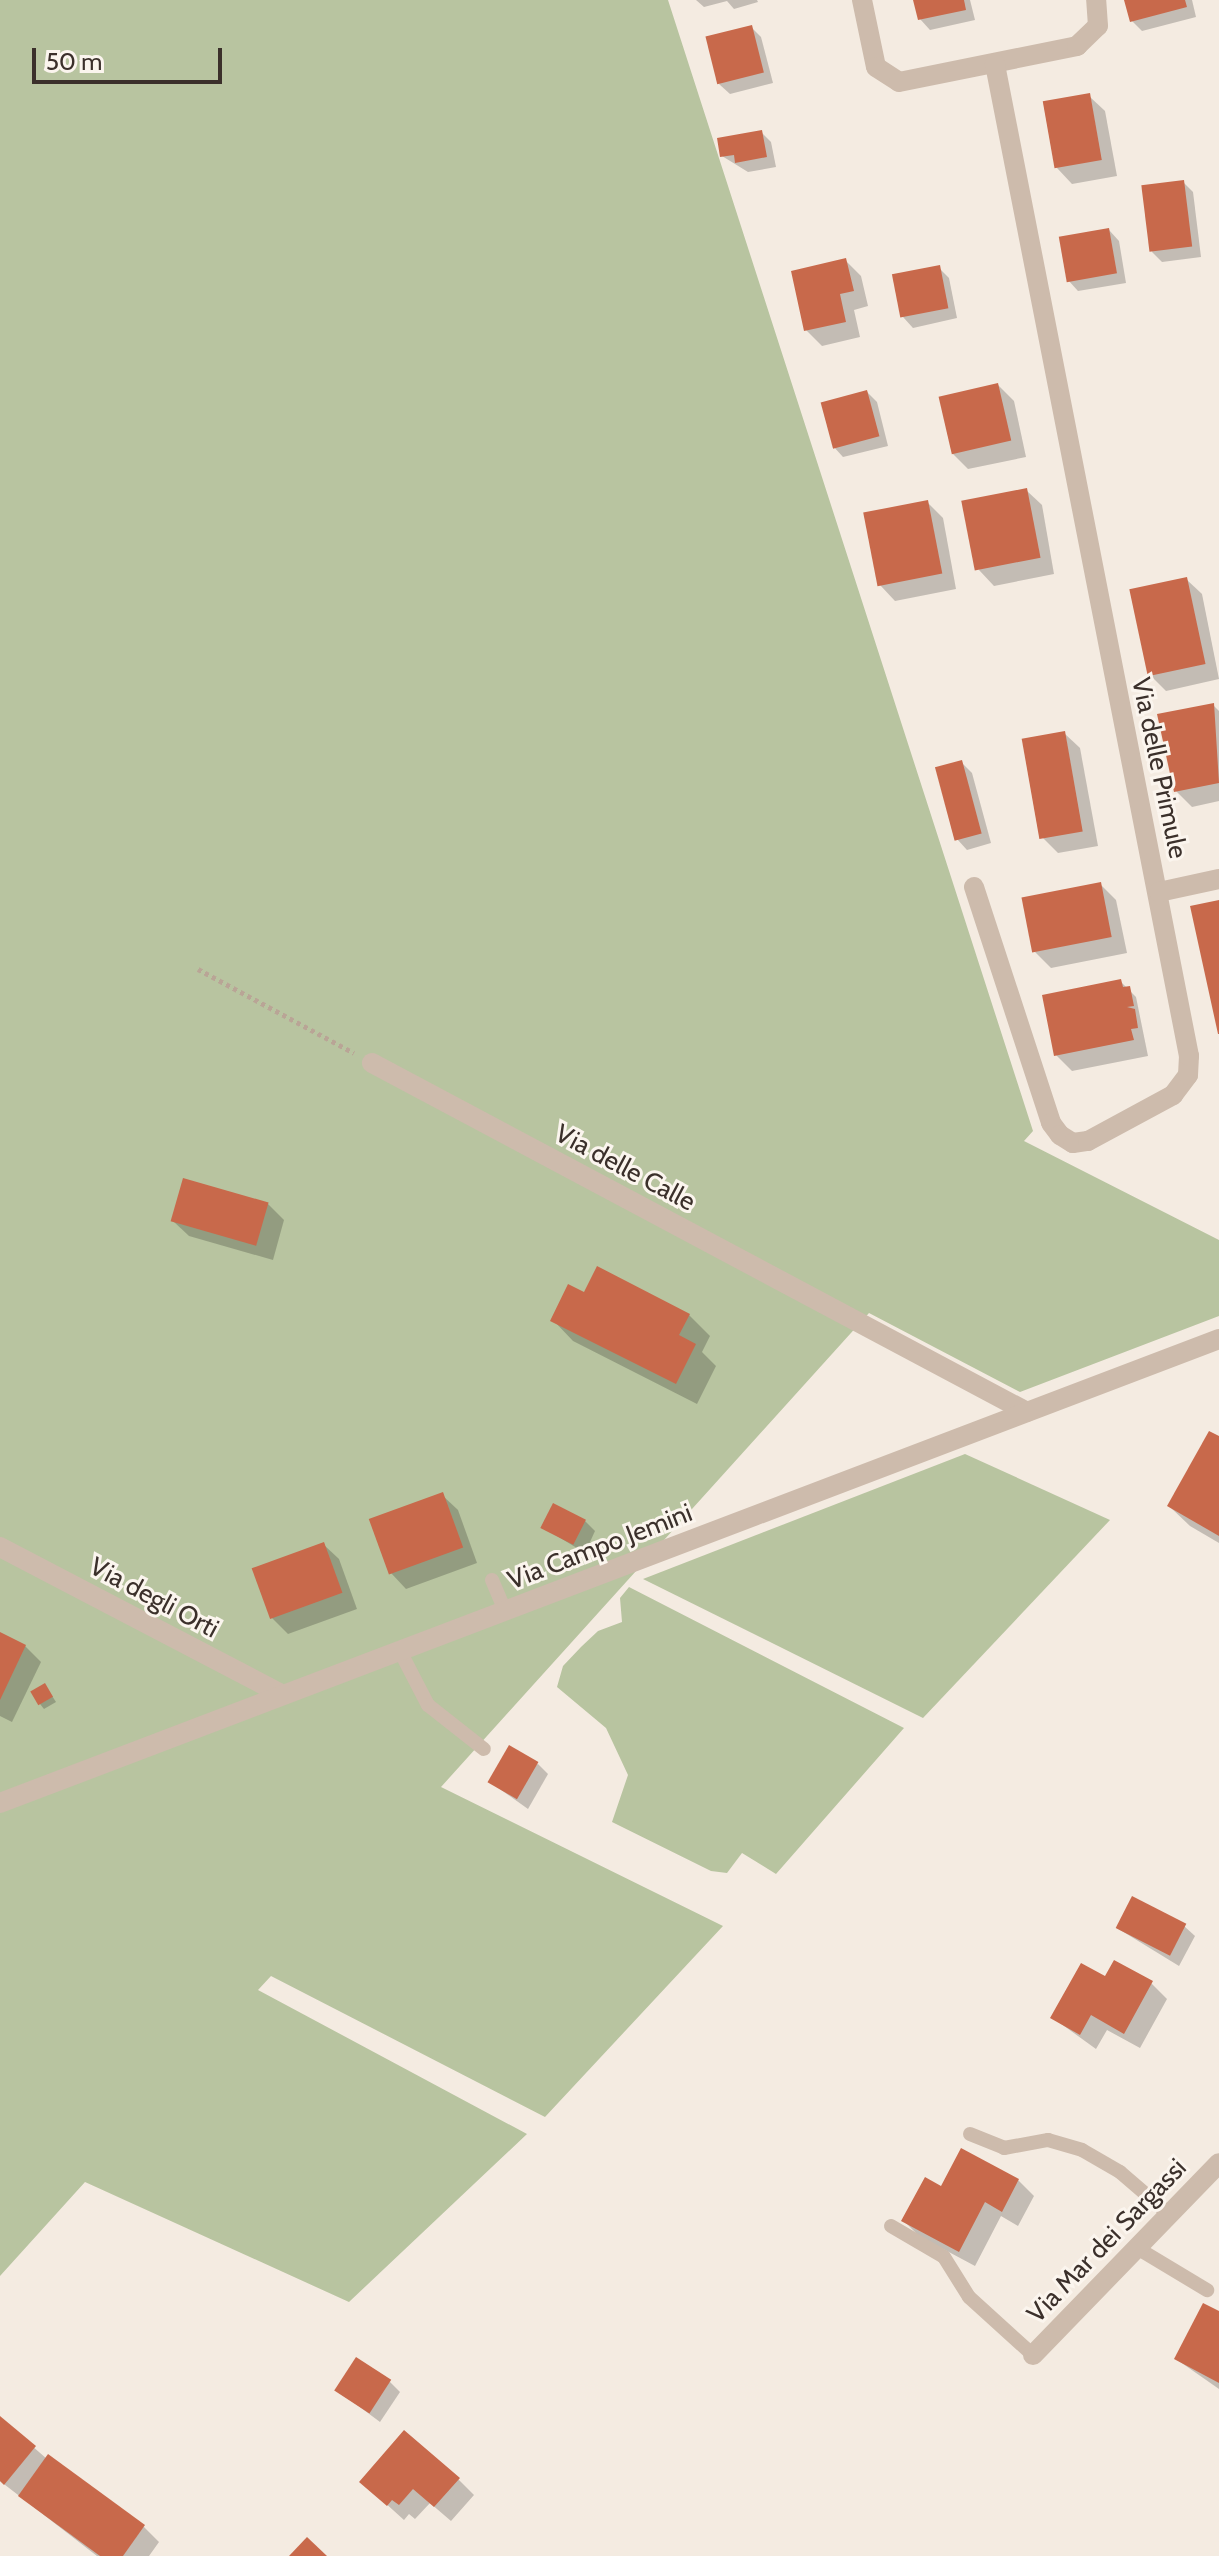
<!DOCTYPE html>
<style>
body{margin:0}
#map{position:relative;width:1219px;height:2556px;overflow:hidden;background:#f4ebe1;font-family:Cabin,sans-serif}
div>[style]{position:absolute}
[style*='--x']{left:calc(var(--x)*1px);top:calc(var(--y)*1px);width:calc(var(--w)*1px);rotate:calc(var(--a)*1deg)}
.green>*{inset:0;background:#b8c4a0}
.shadow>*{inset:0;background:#0003}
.building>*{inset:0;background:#c8694b;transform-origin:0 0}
.path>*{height:5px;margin-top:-2.5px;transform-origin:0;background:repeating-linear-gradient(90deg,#b9a596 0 4px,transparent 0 8px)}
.service>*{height:14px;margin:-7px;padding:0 7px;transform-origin:7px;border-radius:7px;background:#cdbbac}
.minor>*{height:20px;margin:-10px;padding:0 10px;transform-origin:10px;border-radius:10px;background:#cdbbac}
span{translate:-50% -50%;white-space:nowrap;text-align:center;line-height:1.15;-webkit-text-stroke:6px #fbf5ee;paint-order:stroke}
.street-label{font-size:26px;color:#3b302b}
.scale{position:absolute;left:32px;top:48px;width:190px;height:36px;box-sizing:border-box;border:4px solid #3b302b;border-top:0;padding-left:10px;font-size:24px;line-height:28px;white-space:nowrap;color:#3b302b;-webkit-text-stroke:6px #fbf5ee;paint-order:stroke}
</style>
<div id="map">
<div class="green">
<div style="clip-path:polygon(0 0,668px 0,1033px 1131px,1024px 1141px,1219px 1240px,1219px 1316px,1020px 1392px,869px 1313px,441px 1787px,723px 1926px,545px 2117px,271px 1976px,258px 1990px,527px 2134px,349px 2302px,85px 2182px,0 2276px)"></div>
<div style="clip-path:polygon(965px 1454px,1110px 1520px,923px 1718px,643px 1579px)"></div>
<div style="clip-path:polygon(629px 1587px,904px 1728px,776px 1874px,742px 1853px,727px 1873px,711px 1871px,612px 1822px,628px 1775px,606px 1728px,557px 1687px,563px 1666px,581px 1647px,598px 1631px,622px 1622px,620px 1598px)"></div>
</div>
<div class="shadow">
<div style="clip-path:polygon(696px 0,757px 0,758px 2px,734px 9px,727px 1px,704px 7px)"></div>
<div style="clip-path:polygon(915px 0,970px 0,975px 20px,930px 30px,920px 19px)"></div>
<div style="clip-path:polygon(1126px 0,1192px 0,1196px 17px,1142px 31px,1132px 21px)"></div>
<div style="clip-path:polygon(751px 27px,761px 37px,773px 83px,730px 94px,719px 84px)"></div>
<div style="clip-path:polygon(1089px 96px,1105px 111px,1117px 176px,1072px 184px,1057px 168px)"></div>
<div style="clip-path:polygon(761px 132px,771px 142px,776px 167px,748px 172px,722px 156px)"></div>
<div style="clip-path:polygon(1183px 182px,1193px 192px,1201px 257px,1162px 262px,1152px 252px)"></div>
<div style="clip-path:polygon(1109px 230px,1119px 241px,1126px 283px,1078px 291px,1068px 280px)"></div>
<div style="clip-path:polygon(846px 261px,861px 276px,868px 306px,854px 310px,860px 337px,822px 346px,806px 330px)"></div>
<div style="clip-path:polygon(939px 268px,949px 278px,957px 318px,913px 328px,903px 317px)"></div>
<div style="clip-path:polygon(998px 385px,1014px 401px,1026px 457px,968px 469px,952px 453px)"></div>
<div style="clip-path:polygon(867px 392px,877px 402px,888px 446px,843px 457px,833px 446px)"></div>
<div style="clip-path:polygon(1026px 490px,1042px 505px,1054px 574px,994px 586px,979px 570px)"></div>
<div style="clip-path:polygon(927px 502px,943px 518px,956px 589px,895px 601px,880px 585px)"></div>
<div style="clip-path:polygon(1186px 579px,1202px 594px,1219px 679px,1166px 691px,1150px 675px)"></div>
<div style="clip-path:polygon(1213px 705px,1219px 711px,1219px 801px,1192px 807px,1176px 791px)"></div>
<div style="clip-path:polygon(1064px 733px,1080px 748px,1098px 846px,1058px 853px,1042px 837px)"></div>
<div style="clip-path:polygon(962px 763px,972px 773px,991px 843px,967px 850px,957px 839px)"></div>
<div style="clip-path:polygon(1100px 884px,1116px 900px,1127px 953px,1051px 968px,1035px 952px)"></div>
<div style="clip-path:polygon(1121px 982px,1136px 997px,1148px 1056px,1072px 1071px,1056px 1055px)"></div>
<div style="clip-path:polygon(268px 1204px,284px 1220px,273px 1260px,189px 1236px,173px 1221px)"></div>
<div style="clip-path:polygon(585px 1295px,689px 1315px,710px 1336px,702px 1352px,716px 1366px,697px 1404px,573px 1341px,553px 1320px)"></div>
<div style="clip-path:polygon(1219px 1439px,1219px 1543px,1190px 1526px,1169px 1506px)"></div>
<div style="clip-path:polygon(442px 1495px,458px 1510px,477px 1563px,406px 1589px,391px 1573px)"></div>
<div style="clip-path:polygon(585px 1521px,595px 1531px,585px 1553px,544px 1528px)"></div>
<div style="clip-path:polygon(323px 1544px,339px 1559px,357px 1609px,288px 1634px,272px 1618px)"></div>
<div style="clip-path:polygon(0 1634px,25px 1646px,41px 1662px,12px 1722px,0 1716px)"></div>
<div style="clip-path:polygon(45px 1685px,56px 1702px,44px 1709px,40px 1704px)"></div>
<div style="clip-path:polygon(538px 1764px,548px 1774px,528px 1809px,490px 1782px)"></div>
<div style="clip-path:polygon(1184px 1926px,1195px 1936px,1179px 1966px,1117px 1928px)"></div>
<div style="clip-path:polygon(1106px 1979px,1151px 1983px,1167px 1999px,1140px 2048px,1107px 2030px,1096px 2049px,1053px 2018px)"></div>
<div style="clip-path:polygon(962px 2150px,1018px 2180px,1034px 2196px,1018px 2226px,1001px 2216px,975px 2266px,919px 2236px,904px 2221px,941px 2188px)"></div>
<div style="clip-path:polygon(1219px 2313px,1219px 2389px,1176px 2359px)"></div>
<div style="clip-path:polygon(390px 2382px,400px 2392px,380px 2422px,337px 2390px)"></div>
<div style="clip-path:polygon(0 2418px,47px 2459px,144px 2527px,159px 2542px,149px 2556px,97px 2556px,0 2481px)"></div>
<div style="clip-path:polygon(458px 2479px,474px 2495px,451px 2521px,430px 2503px,415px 2519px,409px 2514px,404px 2520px,362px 2482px)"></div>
</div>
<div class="building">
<div style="clip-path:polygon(913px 0,964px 0,966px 10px,918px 20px)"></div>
<div style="clip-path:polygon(1124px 0,1185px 0,1187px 7px,1130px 22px)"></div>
<div style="left:752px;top:25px;width:49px;height:48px;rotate:76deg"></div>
<div style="left:1090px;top:93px;width:68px;height:48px;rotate:80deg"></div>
<div style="clip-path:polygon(762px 130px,767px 157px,735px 163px,734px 155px,720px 157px,717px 138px)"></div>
<div style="left:1184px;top:180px;width:67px;height:43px;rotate:83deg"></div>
<div style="left:1109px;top:228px;width:46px;height:51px;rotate:80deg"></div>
<div style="clip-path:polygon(846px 258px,854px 291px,840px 294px,846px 322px,804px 331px,791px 271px)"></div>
<div style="left:940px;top:265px;width:44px;height:49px;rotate:79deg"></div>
<div style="left:998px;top:383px;width:59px;height:61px;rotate:77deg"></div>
<div style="left:867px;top:390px;width:48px;height:48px;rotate:75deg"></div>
<div style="left:1027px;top:488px;width:71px;height:67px;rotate:79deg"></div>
<div style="left:928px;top:500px;width:75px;height:66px;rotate:79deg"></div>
<div style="left:1187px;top:577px;width:89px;height:59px;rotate:78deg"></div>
<div style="clip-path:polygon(1214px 703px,1219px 783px,1174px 792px,1157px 714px)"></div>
<div style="left:1065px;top:731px;width:102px;height:44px;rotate:80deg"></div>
<div style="left:962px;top:760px;width:76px;height:28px;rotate:75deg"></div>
<div style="left:1101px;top:882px;width:56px;height:81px;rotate:79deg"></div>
<div style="clip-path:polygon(1219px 900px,1219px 1034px,1218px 1034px,1190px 906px)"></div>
<div style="clip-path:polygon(1121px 979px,1123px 987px,1130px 986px,1134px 1006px,1127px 1007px,1135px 1009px,1138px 1028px,1131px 1029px,1134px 1040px,1054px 1056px,1042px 995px)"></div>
<div style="left:183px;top:1178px;width:89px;height:45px;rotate:16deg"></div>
<div style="clip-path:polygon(597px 1266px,690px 1314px,679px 1335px,696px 1344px,676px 1384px,550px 1321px,568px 1284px,584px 1292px)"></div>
<div style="clip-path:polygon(1209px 1431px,1219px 1436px,1219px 1536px,1167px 1506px)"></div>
<div style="left:443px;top:1492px;width:59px;height:79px;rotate:70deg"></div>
<div style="left:553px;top:1503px;width:37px;height:28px;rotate:27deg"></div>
<div style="left:324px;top:1542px;width:54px;height:77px;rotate:70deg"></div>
<div style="clip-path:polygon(0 1632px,26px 1645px,0 1700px)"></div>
<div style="left:45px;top:1683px;width:16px;height:17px;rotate:60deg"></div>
<div style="left:509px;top:1745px;width:34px;height:43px;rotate:30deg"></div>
<div style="left:1132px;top:1896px;width:61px;height:36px;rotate:27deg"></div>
<div style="clip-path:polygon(1114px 1960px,1153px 1981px,1124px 2034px,1091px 2015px,1080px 2035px,1050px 2018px,1081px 1963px,1105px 1976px)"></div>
<div style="clip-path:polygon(961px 2148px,1019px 2179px,1002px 2212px,985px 2202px,959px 2252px,901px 2221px,925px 2177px,941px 2186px)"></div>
<div style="clip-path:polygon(1203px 2303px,1219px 2311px,1219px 2383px,1174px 2359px)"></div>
<div style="left:356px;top:2357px;width:42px;height:40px;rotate:33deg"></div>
<div style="clip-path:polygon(0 2416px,36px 2446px,4px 2485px,0 2481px)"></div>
<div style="clip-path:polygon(404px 2430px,460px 2478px,434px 2507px,413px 2489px,399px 2505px,392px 2500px,387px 2506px,359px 2482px)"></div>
<div style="clip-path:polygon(48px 2454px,145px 2525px,123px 2556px,100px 2556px,18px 2496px)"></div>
<div style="clip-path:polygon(307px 2537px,327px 2556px,289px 2556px)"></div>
</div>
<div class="path">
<div style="--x:198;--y:969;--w:177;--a:28.3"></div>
</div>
<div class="service">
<div style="--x:492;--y:1580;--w:34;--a:67"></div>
<div style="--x:400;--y:1651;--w:61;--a:62.6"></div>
<div style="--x:428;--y:1705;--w:71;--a:38.2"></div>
<div style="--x:970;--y:2134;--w:37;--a:22"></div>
<div style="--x:1004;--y:2148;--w:45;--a:-10.3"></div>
<div style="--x:1048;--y:2140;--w:35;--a:16"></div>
<div style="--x:1082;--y:2150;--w:44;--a:30.1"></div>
<div style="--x:1120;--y:2172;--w:66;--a:40.7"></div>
<div style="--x:891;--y:2226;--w:61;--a:30.3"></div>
<div style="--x:944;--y:2257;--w:47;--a:58"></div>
<div style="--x:969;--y:2297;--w:86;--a:42.2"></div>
<div style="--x:1137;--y:2248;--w:82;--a:31"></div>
</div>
<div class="minor">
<div style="--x:862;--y:0;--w:68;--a:78.2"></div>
<div style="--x:876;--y:67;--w:27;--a:33"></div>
<div style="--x:899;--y:82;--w:182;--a:-11.4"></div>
<div style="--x:1077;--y:46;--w:29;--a:-44"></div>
<div style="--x:1098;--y:26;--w:26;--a:-94"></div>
<div style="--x:974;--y:887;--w:248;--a:71.9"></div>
<div style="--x:1051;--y:1123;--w:15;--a:53"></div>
<div style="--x:1060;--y:1135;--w:15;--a:32"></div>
<div style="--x:1073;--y:1143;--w:15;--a:-8"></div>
<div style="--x:1088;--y:1141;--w:97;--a:-28.4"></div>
<div style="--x:1173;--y:1095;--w:25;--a:-53"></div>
<div style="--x:1188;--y:1075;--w:19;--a:-87"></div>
<div style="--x:1189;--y:1056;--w:1011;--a:-101.07"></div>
<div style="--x:1159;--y:892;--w:61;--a:-12.2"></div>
<div style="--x:372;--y:1063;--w:742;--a:28.05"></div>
<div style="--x:0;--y:1547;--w:319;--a:27.6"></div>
<div style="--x:0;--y:1803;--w:1304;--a:-20.84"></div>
<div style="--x:1033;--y:2355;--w:267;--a:-45.9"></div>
</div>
<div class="street-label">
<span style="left:1159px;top:768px;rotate:78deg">Via delle Primule</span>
<span style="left:625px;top:1168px;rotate:28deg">Via delle Calle</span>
<span style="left:600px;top:1547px;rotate:-21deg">Via Campo Jemini</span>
<span style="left:154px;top:1598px;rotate:28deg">Via degli Orti</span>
<span style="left:1107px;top:2241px;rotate:-46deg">Via Mar dei Sargassi</span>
</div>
<div class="scale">50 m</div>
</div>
